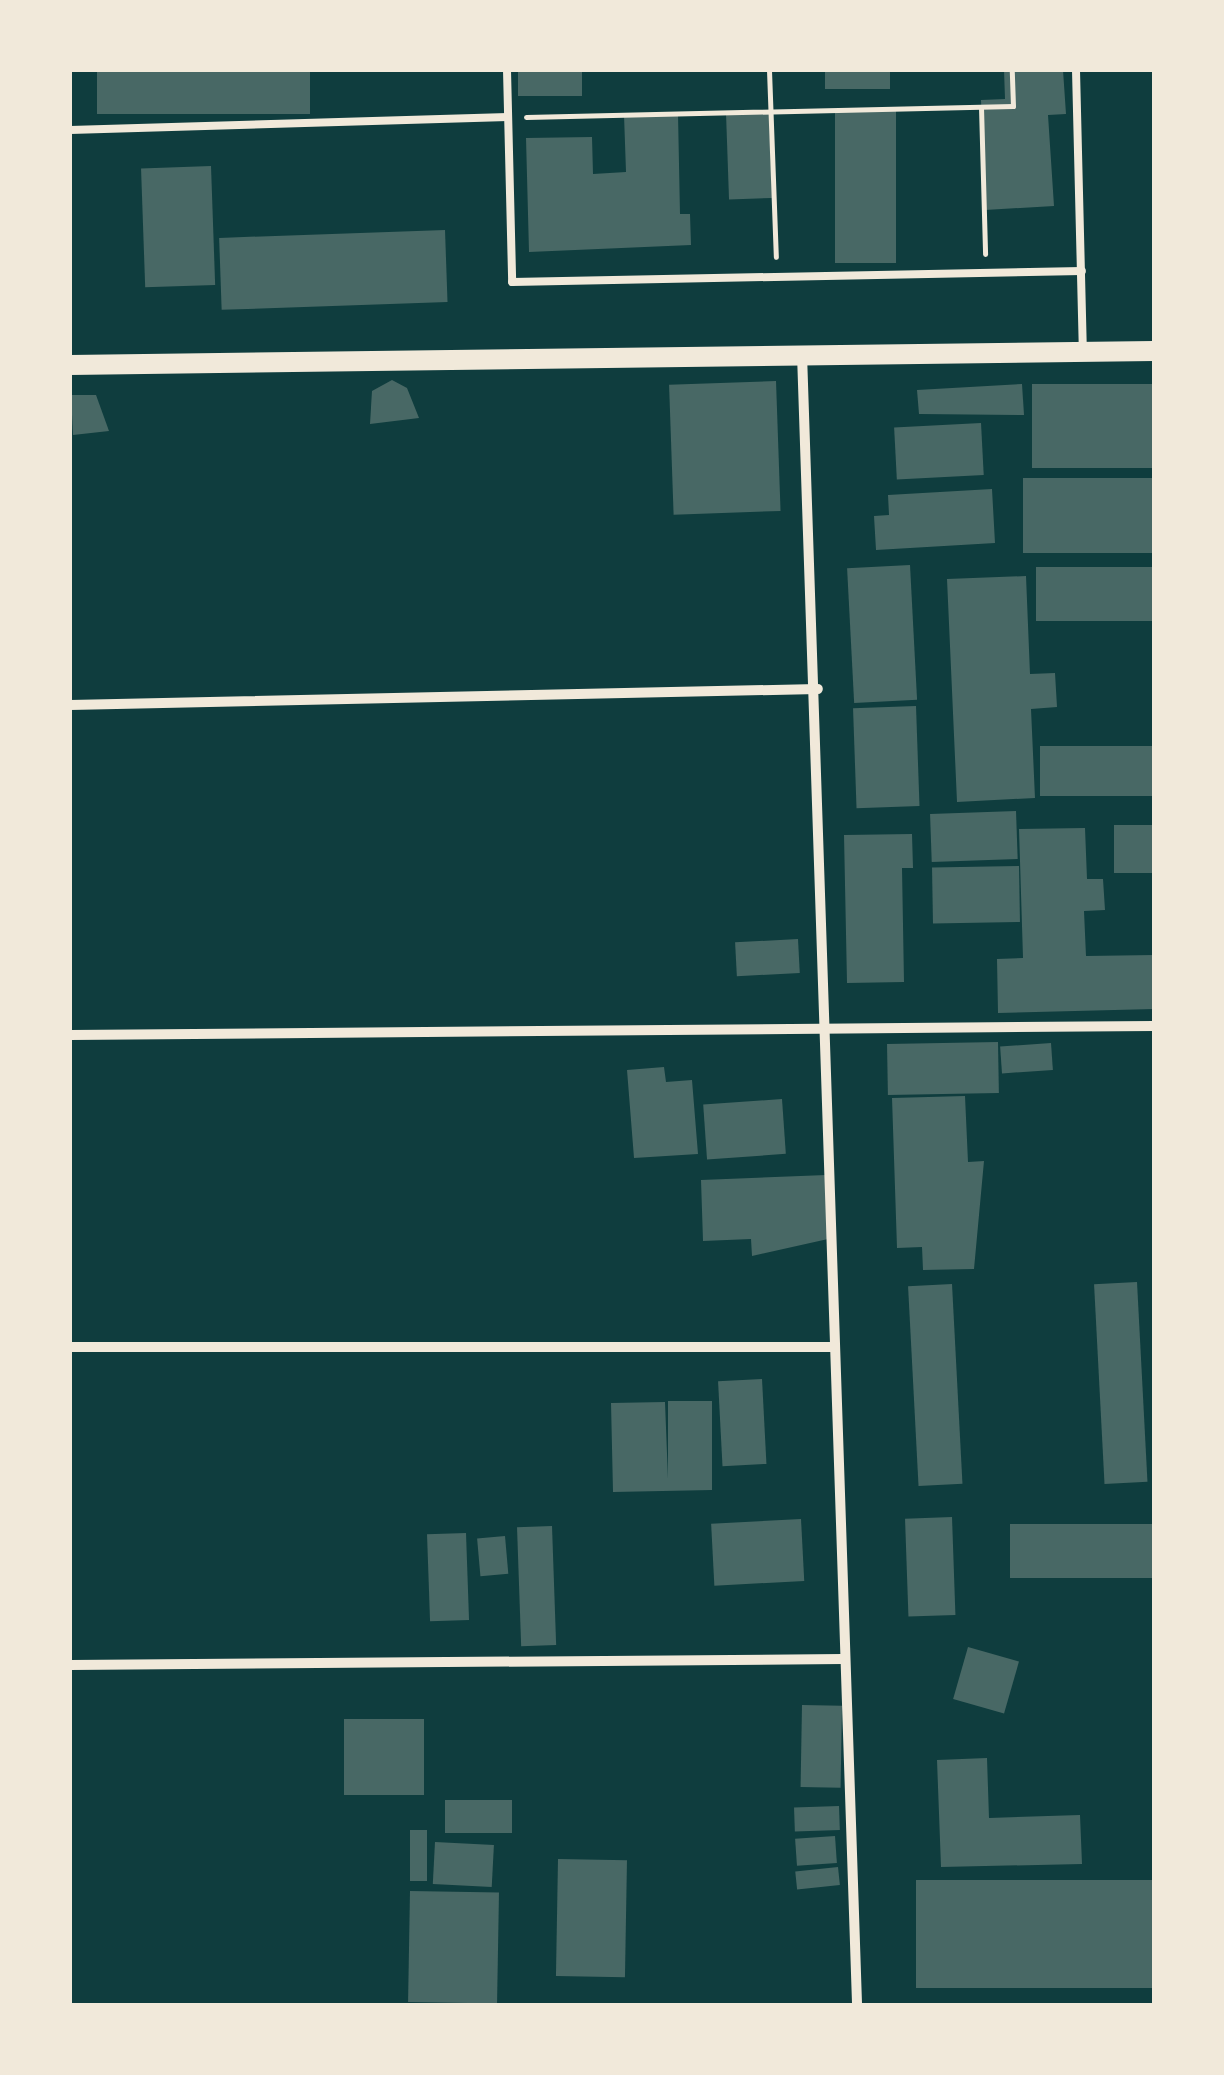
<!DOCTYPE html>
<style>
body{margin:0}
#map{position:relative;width:1224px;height:2075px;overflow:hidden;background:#0f3d3e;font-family:"Archivo Narrow",sans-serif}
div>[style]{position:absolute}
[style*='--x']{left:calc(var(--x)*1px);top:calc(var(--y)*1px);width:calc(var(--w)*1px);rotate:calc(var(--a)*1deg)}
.building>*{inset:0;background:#486865;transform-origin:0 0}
.path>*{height:5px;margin:-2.5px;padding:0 2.5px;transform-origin:2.5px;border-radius:2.5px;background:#f1e9da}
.service>*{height:8px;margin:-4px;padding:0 4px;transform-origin:4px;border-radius:4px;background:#f1e9da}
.minor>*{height:10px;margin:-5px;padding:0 5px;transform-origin:5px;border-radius:5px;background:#f1e9da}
.secondary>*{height:20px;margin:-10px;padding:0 10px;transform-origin:10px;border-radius:10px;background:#f1e9da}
span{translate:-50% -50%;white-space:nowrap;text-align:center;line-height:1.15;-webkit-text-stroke:10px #f1e9da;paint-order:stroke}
.frame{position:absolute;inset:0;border:72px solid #f1e9da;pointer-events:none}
</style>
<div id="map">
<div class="building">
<div style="left:97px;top:70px;width:213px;height:44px"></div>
<div style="left:518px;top:70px;width:64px;height:26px"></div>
<div style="left:825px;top:70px;width:65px;height:19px"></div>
<div style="clip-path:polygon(1004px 70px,1063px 70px,1066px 114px,1048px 115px,1054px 206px,985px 210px,981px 100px,1005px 99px)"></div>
<div style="left:835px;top:110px;width:61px;height:153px"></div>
<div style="left:769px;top:112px;width:86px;height:43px;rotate:88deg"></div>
<div style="clip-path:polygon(678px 114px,680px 214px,690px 214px,691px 245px,529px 252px,526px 138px,592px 137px,593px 174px,626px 172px,624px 115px)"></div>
<div style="left:211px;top:166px;width:119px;height:70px;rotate:88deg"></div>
<div style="left:445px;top:230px;width:72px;height:226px;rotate:88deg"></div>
<div style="clip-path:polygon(392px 380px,407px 388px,419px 418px,370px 424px,372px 391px)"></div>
<div style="left:776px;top:381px;width:130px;height:107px;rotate:88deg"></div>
<div style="clip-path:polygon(1022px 384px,1024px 415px,919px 414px,917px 390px)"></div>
<div style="left:1154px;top:384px;width:84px;height:122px;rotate:90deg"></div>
<div style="clip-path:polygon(71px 395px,96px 395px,109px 431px,73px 435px)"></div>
<div style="left:981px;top:423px;width:52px;height:87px;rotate:87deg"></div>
<div style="left:1154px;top:478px;width:75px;height:131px;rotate:90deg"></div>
<div style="clip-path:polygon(992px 489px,995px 543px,876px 550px,874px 516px,889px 515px,888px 495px)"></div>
<div style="left:910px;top:565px;width:135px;height:63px;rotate:87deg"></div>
<div style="left:1154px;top:567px;width:54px;height:118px;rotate:90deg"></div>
<div style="clip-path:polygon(1026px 576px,1030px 674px,1055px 673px,1057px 707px,1031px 709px,1035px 798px,957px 802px,947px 579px)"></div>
<div style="left:916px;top:706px;width:100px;height:63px;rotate:88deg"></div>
<div style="left:1154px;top:746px;width:50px;height:114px;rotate:90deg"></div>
<div style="left:1016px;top:811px;width:48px;height:86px;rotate:88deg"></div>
<div style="left:1154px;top:825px;width:48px;height:40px;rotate:90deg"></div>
<div style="clip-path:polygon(1085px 828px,1087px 879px,1103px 879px,1105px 910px,1084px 911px,1086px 956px,1154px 955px,1154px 1009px,998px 1013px,997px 959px,1023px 958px,1019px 829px)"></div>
<div style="clip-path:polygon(912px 834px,913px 868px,902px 868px,904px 982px,847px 983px,844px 835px)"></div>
<div style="left:1019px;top:866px;width:56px;height:87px;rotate:89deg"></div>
<div style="left:798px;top:939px;width:34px;height:63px;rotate:87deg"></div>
<div style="left:998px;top:1042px;width:51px;height:111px;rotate:89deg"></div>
<div style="left:1051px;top:1043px;width:27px;height:51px;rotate:86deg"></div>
<div style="clip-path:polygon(664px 1067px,666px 1082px,692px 1080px,698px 1154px,634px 1158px,627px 1070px)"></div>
<div style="clip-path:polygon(965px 1096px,968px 1162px,984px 1161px,974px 1269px,923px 1270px,922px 1247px,897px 1248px,892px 1098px)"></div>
<div style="left:782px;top:1099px;width:55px;height:79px;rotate:86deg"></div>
<div style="clip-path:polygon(826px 1175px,828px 1239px,752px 1256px,751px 1239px,703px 1241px,701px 1180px)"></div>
<div style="left:1137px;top:1282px;width:200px;height:43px;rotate:87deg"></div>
<div style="left:952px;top:1284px;width:200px;height:44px;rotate:87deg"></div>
<div style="left:762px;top:1379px;width:85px;height:44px;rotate:87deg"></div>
<div style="clip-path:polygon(668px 1401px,712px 1401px,712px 1490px,613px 1492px,611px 1403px,665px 1402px,668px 1479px)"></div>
<div style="left:952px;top:1517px;width:98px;height:47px;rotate:88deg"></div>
<div style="left:801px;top:1519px;width:62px;height:90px;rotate:87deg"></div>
<div style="left:1010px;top:1524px;width:144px;height:54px"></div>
<div style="left:552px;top:1526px;width:119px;height:35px;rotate:88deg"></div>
<div style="left:466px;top:1533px;width:87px;height:39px;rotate:88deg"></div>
<div style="left:505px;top:1536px;width:38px;height:28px;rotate:85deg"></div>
<div style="left:968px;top:1647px;width:53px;height:54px;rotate:16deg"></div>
<div style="left:802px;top:1705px;width:40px;height:82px;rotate:1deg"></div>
<div style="left:344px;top:1719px;width:80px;height:76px"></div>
<div style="clip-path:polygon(987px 1758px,989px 1818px,1080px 1815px,1082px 1864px,941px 1867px,937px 1760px)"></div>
<div style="left:445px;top:1800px;width:67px;height:33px"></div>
<div style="left:839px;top:1806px;width:24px;height:45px;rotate:88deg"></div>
<div style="left:410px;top:1830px;width:17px;height:51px"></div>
<div style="left:835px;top:1836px;width:27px;height:40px;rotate:86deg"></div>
<div style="left:435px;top:1842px;width:59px;height:42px;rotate:3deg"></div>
<div style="left:558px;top:1859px;width:69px;height:117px;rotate:1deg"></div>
<div style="left:838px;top:1867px;width:18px;height:43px;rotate:84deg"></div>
<div style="left:1154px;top:1880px;width:108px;height:238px;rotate:90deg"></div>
<div style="left:410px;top:1891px;width:89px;height:111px;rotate:1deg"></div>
</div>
<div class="path">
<div style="--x:769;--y:70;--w:187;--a:87.9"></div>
<div style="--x:981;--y:107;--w:147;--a:88.4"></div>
<div style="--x:526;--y:117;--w:487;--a:-1.3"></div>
<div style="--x:1013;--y:106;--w:36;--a:-92"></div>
</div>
<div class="service">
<div style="--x:507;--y:70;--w:212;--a:88.6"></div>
<div style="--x:512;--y:282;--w:570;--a:-1.11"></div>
<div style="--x:1076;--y:70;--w:280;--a:88.6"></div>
<div style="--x:70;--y:130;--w:438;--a:-1.7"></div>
</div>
<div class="minor">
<div style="--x:802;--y:354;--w:1652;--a:88.09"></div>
<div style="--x:70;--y:705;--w:748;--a:-1.23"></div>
<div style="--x:70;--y:1035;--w:1084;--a:-0.48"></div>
<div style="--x:70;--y:1347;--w:764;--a:0"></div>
<div style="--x:70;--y:1665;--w:773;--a:-0.44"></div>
</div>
<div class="secondary">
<div style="--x:70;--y:365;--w:1084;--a:-0.74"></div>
</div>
<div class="frame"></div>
</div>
